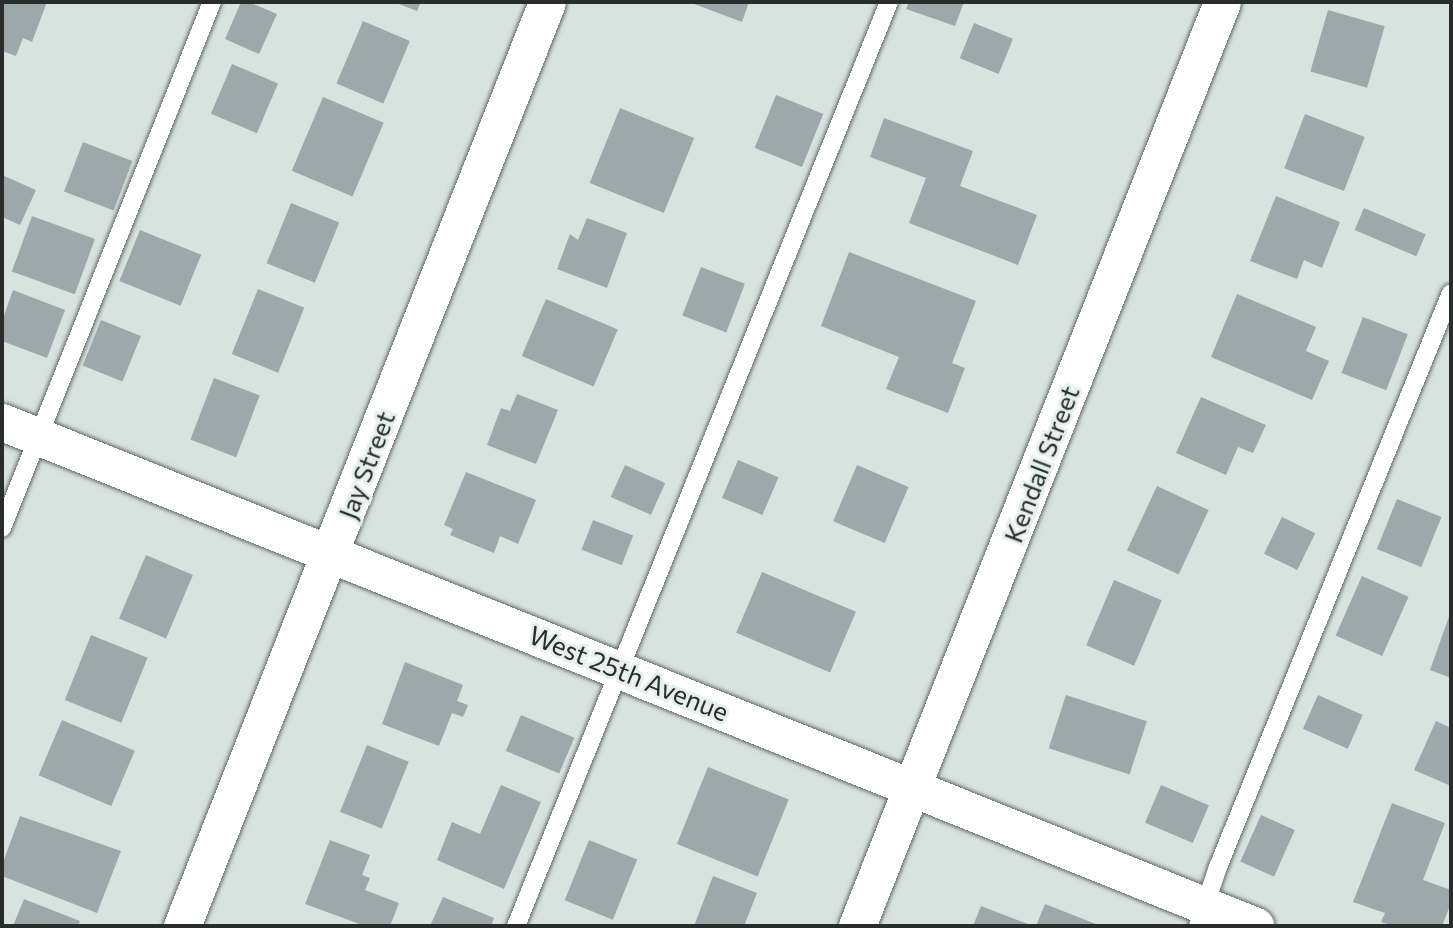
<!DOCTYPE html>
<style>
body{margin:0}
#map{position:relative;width:1453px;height:928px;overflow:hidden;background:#d8e3df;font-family:Commissioner,sans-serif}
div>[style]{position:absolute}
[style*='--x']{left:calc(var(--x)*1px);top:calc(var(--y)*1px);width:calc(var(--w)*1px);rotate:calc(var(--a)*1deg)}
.building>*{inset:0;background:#9da8aa;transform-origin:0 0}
.roads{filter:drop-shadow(0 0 2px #5e6764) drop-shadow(0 0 2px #5e6764)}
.lane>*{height:18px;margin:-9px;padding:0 9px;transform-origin:9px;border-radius:9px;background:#fff}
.street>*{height:37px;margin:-18.5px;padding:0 18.5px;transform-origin:18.5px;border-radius:18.5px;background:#fff}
span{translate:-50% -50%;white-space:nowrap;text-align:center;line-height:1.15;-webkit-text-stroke:6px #e5f0ec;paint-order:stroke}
.street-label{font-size:26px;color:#282c2b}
.frame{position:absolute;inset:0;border:4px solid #282c2b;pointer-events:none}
</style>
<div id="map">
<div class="building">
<div style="clip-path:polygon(2px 2px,47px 2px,32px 42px,23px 38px,16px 56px,2px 51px)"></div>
<div style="clip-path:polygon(241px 2px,249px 2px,277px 14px,259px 54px,225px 39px)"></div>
<div style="clip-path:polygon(394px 2px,421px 2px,417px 11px)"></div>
<div style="clip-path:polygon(689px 2px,749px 2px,742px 22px)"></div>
<div style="clip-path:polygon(909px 2px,964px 2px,955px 26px,906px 9px)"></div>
<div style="left:1328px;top:10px;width:59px;height:64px;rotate:16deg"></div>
<div style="left:363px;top:21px;width:51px;height:68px;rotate:23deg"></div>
<div style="left:974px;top:23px;width:42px;height:38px;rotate:22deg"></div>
<div style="left:232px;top:64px;width:50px;height:54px;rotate:23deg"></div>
<div style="left:776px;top:95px;width:51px;height:57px;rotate:22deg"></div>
<div style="left:323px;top:97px;width:66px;height:80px;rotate:23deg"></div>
<div style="left:620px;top:108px;width:80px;height:81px;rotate:22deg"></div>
<div style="left:1305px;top:114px;width:64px;height:58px;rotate:21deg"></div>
<div style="clip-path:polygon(884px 118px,973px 151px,960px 186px,1037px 215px,1018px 265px,909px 223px,926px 178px,870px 157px)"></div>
<div style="left:83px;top:142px;width:53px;height:53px;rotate:21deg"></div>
<div style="clip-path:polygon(2px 175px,36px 190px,20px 225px,2px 217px)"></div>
<div style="clip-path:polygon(1276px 196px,1340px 222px,1322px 268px,1304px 260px,1297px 279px,1250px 261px)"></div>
<div style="left:291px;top:203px;width:52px;height:65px;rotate:22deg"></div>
<div style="left:1364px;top:208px;width:67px;height:24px;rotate:23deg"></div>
<div style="left:32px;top:216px;width:67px;height:59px;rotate:20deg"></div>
<div style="clip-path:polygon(587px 218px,627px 233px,607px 288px,557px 269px,570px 234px,578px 240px)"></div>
<div style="left:140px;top:230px;width:66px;height:55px;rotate:22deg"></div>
<div style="clip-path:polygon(849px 252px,976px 301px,952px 363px,965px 368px,948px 413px,886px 389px,899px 357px,821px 326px)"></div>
<div style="left:701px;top:267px;width:47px;height:52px;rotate:21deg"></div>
<div style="left:258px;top:289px;width:50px;height:70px;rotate:22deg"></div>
<div style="clip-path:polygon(13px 290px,65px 310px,47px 358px,2px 341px,2px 321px)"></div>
<div style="clip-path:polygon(1237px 294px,1316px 327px,1306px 351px,1329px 361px,1312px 400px,1211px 357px)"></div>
<div style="left:546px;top:299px;width:78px;height:62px;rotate:23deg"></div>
<div style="left:1363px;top:317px;width:48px;height:60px;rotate:21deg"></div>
<div style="left:101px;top:320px;width:43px;height:49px;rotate:22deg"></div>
<div style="left:214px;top:378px;width:49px;height:66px;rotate:21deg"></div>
<div style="clip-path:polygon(517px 394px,558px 410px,536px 464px,487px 445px,501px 408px,510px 411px)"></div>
<div style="clip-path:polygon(1201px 397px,1266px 425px,1253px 453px,1238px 447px,1226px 475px,1176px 453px)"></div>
<div style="left:738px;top:460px;width:44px;height:41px;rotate:23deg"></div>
<div style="left:625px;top:465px;width:44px;height:35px;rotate:24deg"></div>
<div style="left:857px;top:465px;width:56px;height:61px;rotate:23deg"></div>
<div style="clip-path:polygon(466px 472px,536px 500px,518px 544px,500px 536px,494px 553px,450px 535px,453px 529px,444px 525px)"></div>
<div style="left:1157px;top:486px;width:57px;height:71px;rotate:25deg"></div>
<div style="left:1397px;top:499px;width:48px;height:54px;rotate:22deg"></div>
<div style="left:1282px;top:517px;width:37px;height:41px;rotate:26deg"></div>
<div style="left:593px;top:520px;width:43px;height:32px;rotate:21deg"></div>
<div style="left:146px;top:555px;width:51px;height:69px;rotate:23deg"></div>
<div style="left:762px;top:572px;width:102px;height:66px;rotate:23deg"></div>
<div style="left:1362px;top:576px;width:51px;height:65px;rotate:24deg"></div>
<div style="left:1114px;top:580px;width:52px;height:71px;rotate:23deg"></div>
<div style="clip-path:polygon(1451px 611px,1451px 678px,1430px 670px)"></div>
<div style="left:91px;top:635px;width:61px;height:70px;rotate:22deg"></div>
<div style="clip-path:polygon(405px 662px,463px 685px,457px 701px,468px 705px,463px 717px,452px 713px,439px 746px,382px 724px)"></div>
<div style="left:1066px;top:695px;width:85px;height:56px;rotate:18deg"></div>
<div style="left:1318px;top:695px;width:49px;height:37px;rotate:24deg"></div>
<div style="left:521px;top:715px;width:58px;height:39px;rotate:23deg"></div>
<div style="left:62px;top:720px;width:79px;height:60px;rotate:23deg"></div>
<div style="clip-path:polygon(1436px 721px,1451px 728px,1451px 786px,1414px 770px)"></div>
<div style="left:367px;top:745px;width:45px;height:72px;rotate:22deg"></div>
<div style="left:708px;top:767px;width:87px;height:83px;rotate:22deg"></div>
<div style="clip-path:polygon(501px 785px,541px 802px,504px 889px,437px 860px,452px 822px,480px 834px)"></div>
<div style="left:1161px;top:785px;width:52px;height:41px;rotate:23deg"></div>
<div style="clip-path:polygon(1392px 803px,1445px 823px,1423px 880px,1451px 890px,1451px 903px,1442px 926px,1393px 926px,1381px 922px,1385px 913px,1353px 902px)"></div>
<div style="left:1261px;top:815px;width:37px;height:51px;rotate:24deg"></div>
<div style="clip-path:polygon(20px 816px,121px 851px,97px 913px,2px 876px,2px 865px)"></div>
<div style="clip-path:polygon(330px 840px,370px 855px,362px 875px,370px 878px,365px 890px,399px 903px,390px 926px,365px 926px,305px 904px)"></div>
<div style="left:589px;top:840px;width:52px;height:65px;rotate:22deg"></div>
<div style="clip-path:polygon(713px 876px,757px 893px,744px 926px,694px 926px)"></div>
<div style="clip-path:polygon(443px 897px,494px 918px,491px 926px,430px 926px)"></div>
<div style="clip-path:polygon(24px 899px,80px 921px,78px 926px,13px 926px)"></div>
<div style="clip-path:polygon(1045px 904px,1101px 926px,1036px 926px)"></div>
<div style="clip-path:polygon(981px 906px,1033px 926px,973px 926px)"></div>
</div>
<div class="roads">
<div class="lane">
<div style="--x:2;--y:528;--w:566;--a:-68.24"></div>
<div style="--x:516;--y:926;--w:996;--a:-68.02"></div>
<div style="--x:1198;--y:926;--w:62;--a:-71.3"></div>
<div style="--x:1218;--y:867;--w:619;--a:-67.91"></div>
</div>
<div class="street">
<div style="--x:2;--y:422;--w:1351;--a:21.9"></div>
<div style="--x:182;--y:926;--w:993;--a:-68.44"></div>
<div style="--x:857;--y:926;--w:993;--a:-68.44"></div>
</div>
</div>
<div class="street-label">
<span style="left:1041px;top:464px;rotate:-69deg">Kendall Street</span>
<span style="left:366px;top:465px;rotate:-69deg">Jay Street</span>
<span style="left:629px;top:673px;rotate:22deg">West 25th Avenue</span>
</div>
<div class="frame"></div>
</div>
